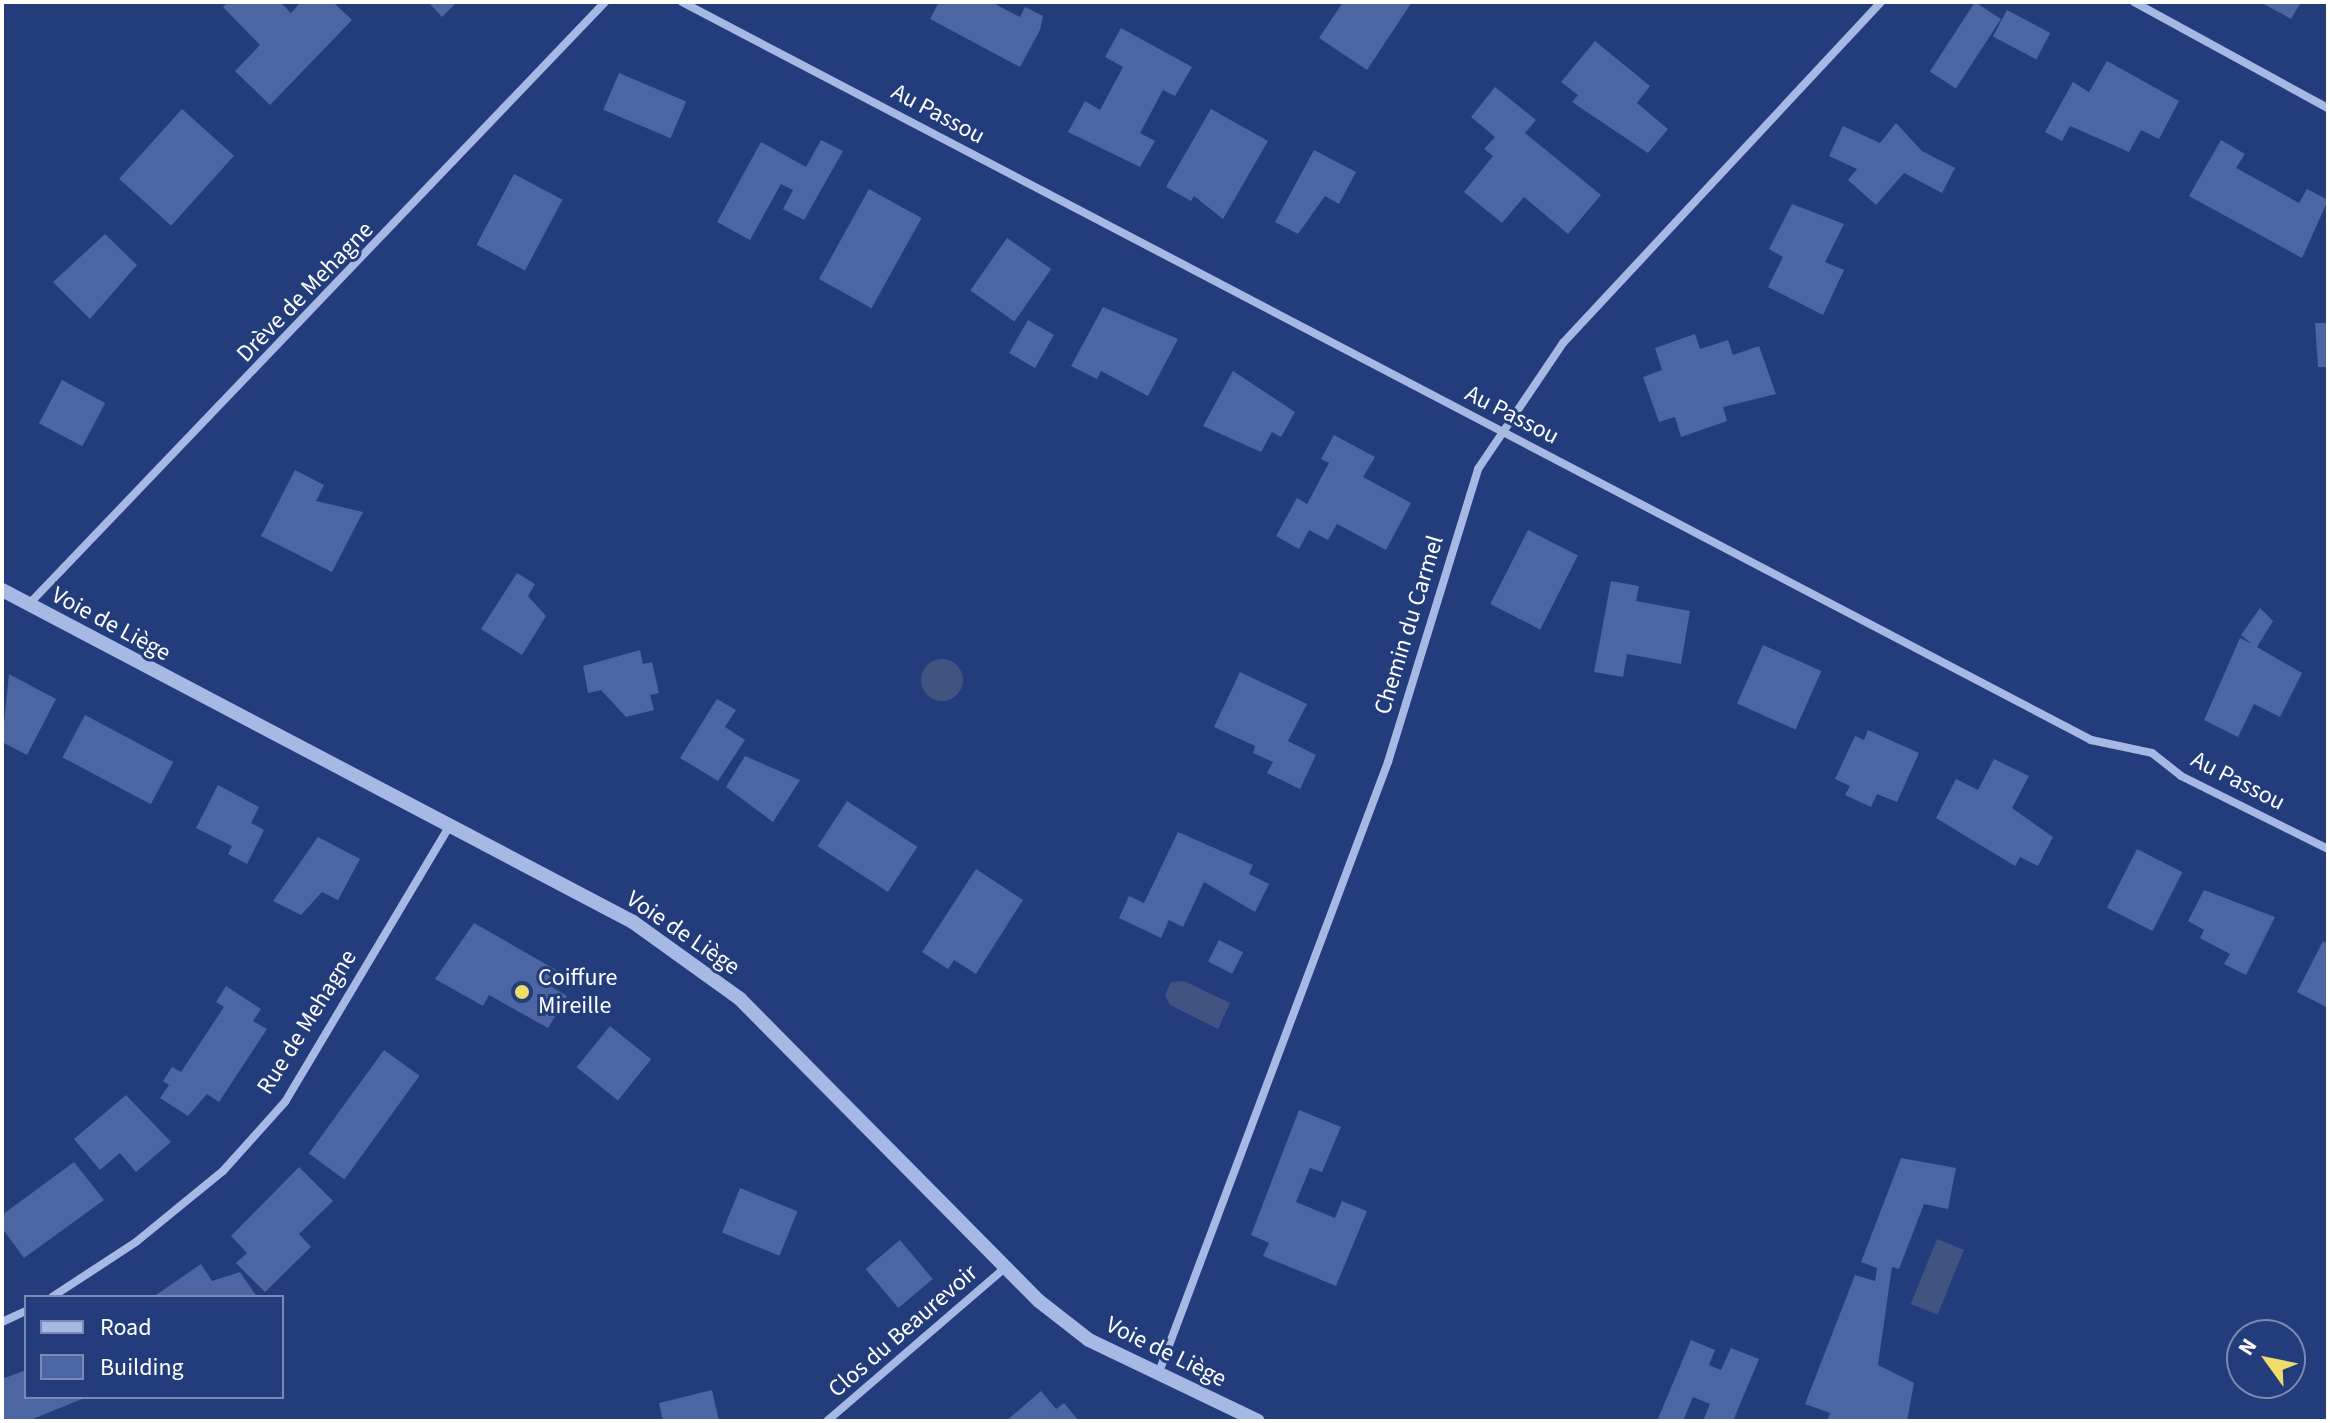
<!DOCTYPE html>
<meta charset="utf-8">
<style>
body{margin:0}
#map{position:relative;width:2330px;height:1423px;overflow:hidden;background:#233c7b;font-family:"Source Sans 3",sans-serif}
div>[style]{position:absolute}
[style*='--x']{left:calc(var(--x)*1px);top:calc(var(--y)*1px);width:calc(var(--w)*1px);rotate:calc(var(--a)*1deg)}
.water>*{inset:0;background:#405381;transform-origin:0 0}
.round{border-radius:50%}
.building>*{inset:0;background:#4b66a3;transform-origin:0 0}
.minor>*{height:8px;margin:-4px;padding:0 4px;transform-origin:4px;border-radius:4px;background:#a6b9e5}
.tertiary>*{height:14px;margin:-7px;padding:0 7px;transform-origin:7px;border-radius:7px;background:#a6b9e5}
.dots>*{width:22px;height:22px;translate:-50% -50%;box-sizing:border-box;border:4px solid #233c7b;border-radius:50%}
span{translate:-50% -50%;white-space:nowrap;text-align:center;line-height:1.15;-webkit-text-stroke:6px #233c7b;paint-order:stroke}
.street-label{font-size:24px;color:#fff}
.poi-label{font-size:24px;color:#fff}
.left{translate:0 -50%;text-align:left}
.frame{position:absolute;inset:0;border:4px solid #fff;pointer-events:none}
.legend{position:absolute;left:24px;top:1295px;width:260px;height:104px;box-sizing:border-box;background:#233c7b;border:2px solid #7b8ab0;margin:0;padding:10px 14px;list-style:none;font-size:24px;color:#fff}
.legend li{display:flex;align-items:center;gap:16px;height:40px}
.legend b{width:40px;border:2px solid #7b8ab0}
.north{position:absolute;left:2226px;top:1319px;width:80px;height:80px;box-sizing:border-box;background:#233c7b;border:2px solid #7b8ab0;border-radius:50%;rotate:303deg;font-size:22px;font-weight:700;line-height:32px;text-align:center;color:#fff}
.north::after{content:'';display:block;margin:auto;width:28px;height:36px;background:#efdd69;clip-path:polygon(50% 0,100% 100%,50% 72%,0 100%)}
</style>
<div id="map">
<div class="water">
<div class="round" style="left:921px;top:659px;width:42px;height:42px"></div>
<div style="clip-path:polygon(1184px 981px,1230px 1003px,1218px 1029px,1170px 1005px,1165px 995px,1171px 982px)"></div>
<div style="left:1937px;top:1239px;width:29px;height:70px;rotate:22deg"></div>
</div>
<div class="building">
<div style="clip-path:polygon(228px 2px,280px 2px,291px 13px,301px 2px,333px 2px,352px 20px,270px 105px,235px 71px,260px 45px,223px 7px)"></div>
<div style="clip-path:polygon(457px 2px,442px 17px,429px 3px,430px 2px)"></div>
<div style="clip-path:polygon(939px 2px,991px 2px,1020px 17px,1025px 7px,1043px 16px,1040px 30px,1020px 67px,930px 19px)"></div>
<div style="clip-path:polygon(1343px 2px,1412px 2px,1367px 70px,1319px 38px)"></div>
<div style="left:1975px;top:2px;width:31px;height:83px;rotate:33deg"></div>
<div style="clip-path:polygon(2260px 2px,2301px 2px,2291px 19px)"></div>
<div style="left:2007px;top:10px;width:49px;height:30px;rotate:28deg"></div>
<div style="clip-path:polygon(1121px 28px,1192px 67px,1175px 96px,1163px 90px,1140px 133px,1155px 141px,1140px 167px,1068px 132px,1085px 101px,1100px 110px,1123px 67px,1105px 57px)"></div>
<div style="clip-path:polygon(1595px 41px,1650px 86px,1637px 103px,1668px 129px,1648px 153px,1572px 102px,1578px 95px,1561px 82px)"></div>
<div style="clip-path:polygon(2107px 61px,2179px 101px,2159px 139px,2141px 130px,2129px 152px,2070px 126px,2062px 141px,2045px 132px,2073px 82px,2089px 92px)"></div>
<div style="left:619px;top:73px;width:73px;height:40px;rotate:23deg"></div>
<div style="clip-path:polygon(1495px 87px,1536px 120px,1525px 133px,1601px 195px,1568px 234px,1524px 197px,1502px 223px,1464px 192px,1493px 156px,1484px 149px,1495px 137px,1471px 117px)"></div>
<div style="left:182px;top:109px;width:70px;height:94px;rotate:42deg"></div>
<div style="clip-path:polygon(1211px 109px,1268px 141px,1223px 219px,1194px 196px,1191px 201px,1166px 187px)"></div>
<div style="clip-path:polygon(1896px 123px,1922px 151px,1955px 168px,1942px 193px,1904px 173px,1876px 205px,1848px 180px,1857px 169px,1829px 156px,1843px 126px,1880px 143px)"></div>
<div style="clip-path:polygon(821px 140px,843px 151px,804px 220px,783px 209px,793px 190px,781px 184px,750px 240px,717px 222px,761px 142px,806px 167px)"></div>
<div style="clip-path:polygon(2221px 140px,2245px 154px,2236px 168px,2269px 186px,2299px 203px,2307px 189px,2328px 200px,2302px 258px,2189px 196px)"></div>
<div style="clip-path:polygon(1314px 150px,1356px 172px,1339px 204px,1325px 196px,1298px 234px,1275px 222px)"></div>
<div style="left:514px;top:174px;width:55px;height:80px;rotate:28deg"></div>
<div style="left:869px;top:189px;width:60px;height:103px;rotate:29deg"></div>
<div style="clip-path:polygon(1792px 204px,1844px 224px,1825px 262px,1844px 270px,1823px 315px,1768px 287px,1783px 257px,1769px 249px)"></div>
<div style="clip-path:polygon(105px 234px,137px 265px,90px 319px,53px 282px)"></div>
<div style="left:1007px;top:238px;width:54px;height:64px;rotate:35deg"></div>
<div style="clip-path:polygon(1103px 307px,1178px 339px,1148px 396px,1101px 371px,1097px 379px,1071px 366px)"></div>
<div style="left:1028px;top:320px;width:30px;height:38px;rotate:30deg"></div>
<div style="clip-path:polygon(2315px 323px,2328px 323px,2328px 367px,2318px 367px)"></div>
<div style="clip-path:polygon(1695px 334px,1700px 349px,1728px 340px,1733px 355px,1759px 346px,1776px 394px,1723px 407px,1727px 421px,1681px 437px,1675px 417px,1659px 422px,1643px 377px,1662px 370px,1655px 348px)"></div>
<div style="clip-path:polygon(1233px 371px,1295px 412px,1281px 437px,1272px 432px,1261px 452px,1203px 426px)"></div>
<div style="left:62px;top:380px;width:49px;height:49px;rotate:28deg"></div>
<div style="clip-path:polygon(1334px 435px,1375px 457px,1363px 477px,1411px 503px,1386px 550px,1337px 524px,1328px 540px,1309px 530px,1299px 549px,1276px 536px,1297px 498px,1307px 504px,1329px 463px,1321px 459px)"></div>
<div style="clip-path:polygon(295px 470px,324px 485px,316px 501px,363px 512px,332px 572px,261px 536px)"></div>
<div style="left:1528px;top:530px;width:56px;height:83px;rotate:27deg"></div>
<div style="clip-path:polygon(517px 573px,535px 584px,528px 596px,546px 616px,522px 655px,481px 629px)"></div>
<div style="clip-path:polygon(1611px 581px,1639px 586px,1636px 601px,1690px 611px,1681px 664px,1627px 654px,1623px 677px,1594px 672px)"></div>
<div style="clip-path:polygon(2260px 608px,2273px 621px,2257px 647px,2302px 673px,2280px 717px,2254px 704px,2238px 737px,2204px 720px,2240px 638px,2252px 644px,2241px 635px)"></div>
<div style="left:1763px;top:645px;width:64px;height:64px;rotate:24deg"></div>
<div style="clip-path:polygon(640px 650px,643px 664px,652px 662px,659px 693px,650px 695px,654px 710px,626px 717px,601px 690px,588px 693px,583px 666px)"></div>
<div style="clip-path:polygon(1240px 672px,1307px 704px,1288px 741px,1316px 755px,1300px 789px,1267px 773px,1273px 762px,1253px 753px,1255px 746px,1214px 727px)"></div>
<div style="clip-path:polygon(9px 674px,56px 699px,27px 755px,2px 742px)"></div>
<div style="clip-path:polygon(717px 699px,736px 710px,725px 727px,745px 740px,718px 781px,680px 758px)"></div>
<div style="left:85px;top:715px;width:100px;height:48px;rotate:28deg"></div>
<div style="clip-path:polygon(1868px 730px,1919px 753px,1897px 802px,1877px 794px,1871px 807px,1845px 795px,1850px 786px,1835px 779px,1855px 736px,1864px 740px)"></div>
<div style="clip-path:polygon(745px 756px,800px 780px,773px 822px,726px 787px)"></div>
<div style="clip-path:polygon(1994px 759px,2029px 776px,2012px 808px,2053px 837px,2038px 866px,2020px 857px,2015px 866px,1936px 818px,1956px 779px,1978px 790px)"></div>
<div style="clip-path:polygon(218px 785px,259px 807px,251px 823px,264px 830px,247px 864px,228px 854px,232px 846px,196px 828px)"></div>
<div style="left:847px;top:801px;width:84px;height:54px;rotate:33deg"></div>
<div style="clip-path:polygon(1178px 832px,1253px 865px,1249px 874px,1269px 884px,1255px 912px,1204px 882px,1183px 927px,1169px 920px,1161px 938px,1119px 918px,1129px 896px,1144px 903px)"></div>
<div style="clip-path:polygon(318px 837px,360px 859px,338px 900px,322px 892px,301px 915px,273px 901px)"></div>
<div style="left:2137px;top:849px;width:51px;height:66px;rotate:27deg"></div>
<div style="clip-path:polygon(976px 869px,1023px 900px,976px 974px,954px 960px,948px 969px,922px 952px)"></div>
<div style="clip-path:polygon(2204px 890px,2275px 917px,2246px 975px,2224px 964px,2230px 954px,2200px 938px,2204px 930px,2188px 921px)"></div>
<div style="clip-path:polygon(474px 923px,558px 971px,550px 986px,567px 996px,548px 1028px,489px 995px,483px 1006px,435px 979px)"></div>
<div style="left:1219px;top:940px;width:27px;height:24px;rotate:27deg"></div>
<div style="clip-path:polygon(2323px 941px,2328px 944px,2328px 1008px,2297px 992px)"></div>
<div style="clip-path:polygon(226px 986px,261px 1009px,253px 1021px,267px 1029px,219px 1102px,207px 1094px,188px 1116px,160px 1098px,169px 1085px,163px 1081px,172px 1067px,181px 1072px,224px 1007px,216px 1002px)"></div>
<div style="left:610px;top:1026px;width:53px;height:53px;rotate:39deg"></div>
<div style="left:384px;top:1050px;width:44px;height:128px;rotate:36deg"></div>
<div style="clip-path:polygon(126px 1095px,171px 1142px,136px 1172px,120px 1153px,100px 1170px,74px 1139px)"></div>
<div style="clip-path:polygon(1299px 1110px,1341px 1127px,1322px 1172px,1310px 1168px,1296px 1202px,1335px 1218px,1342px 1201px,1367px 1211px,1336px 1286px,1263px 1256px,1269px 1243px,1251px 1235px)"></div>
<div style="clip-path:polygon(1901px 1158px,1956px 1168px,1948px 1209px,1924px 1204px,1899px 1269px,1892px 1267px,1878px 1365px,1914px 1383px,1907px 1421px,1827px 1421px,1830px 1413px,1805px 1404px,1855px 1275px,1875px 1281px,1877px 1268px,1861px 1262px)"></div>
<div style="clip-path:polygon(74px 1162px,104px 1200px,24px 1258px,2px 1228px,2px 1215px)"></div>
<div style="clip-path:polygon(299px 1167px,333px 1201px,299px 1234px,311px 1247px,265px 1292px,236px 1263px,247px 1253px,231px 1236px)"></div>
<div style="left:740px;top:1188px;width:62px;height:48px;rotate:22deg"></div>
<div style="left:900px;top:1240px;width:51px;height:45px;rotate:50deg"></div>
<div style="clip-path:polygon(201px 1264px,212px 1281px,240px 1272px,257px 1297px,153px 1297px)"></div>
<div style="clip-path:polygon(1691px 1340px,1715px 1350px,1709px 1365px,1721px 1370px,1731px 1348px,1759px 1359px,1733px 1421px,1703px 1421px,1710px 1404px,1693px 1397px,1683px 1421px,1657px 1421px)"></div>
<div style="clip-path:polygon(26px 1370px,26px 1397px,87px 1397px,28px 1421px,2px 1421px,2px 1379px)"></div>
<div style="clip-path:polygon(712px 1390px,719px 1421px,663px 1421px,659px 1403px)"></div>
<div style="clip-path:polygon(1041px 1391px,1056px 1409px,1064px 1403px,1079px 1421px,1006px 1421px)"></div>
</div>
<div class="minor">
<div style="--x:682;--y:2;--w:1591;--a:27.64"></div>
<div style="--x:2091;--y:740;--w:62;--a:12"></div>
<div style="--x:2152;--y:753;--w:37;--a:38"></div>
<div style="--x:2181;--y:776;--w:164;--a:26.4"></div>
<div style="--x:2134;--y:2;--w:221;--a:28.7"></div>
<div style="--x:29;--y:604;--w:833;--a:-46.26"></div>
<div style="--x:52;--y:1297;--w:100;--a:-33.2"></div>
<div style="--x:136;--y:1242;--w:112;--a:-39.2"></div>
<div style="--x:223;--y:1171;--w:93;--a:-48.1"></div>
<div style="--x:285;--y:1102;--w:320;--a:-59.2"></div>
<div style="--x:2;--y:1322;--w:26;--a:-25"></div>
<div style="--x:1159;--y:1372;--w:652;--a:-69.42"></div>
<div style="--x:1388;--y:762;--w:307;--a:-72.9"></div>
<div style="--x:1478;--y:469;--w:152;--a:-56"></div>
<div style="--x:1563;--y:343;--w:466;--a:-47"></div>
<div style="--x:827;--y:1421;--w:233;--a:-40.7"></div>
</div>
<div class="tertiary">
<div style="--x:2;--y:590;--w:713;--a:27.75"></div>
<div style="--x:633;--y:922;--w:132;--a:35.7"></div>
<div style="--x:740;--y:999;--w:425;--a:45.3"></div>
<div style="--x:1039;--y:1301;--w:63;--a:38"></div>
<div style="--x:1089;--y:1340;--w:187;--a:25.6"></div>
</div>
<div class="dots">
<div style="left:522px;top:992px;background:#efdd69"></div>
</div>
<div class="street-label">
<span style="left:938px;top:114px;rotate:28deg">Au Passou</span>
<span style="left:305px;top:292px;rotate:-46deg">Drève de Mehagne</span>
<span style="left:1512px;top:415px;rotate:27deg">Au Passou</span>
<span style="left:111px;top:624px;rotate:28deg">Voie de Liège</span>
<span style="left:1409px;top:625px;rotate:-73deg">Chemin du Carmel</span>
<span style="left:2238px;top:781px;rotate:27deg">Au Passou</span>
<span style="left:683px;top:933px;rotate:34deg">Voie de Liège</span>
<span style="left:307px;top:1022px;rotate:-58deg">Rue de Mehagne</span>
<span style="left:903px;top:1331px;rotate:-41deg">Clos du Beaurevoir</span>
<span style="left:1166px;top:1352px;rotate:26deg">Voie de Liège</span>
</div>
<div class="poi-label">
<span class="left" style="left:538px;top:992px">Coiffure<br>Mireille</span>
</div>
<div class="frame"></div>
<ul class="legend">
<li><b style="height:10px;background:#a6b9e5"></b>Road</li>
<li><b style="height:22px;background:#4b66a3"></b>Building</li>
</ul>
<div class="north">N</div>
</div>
